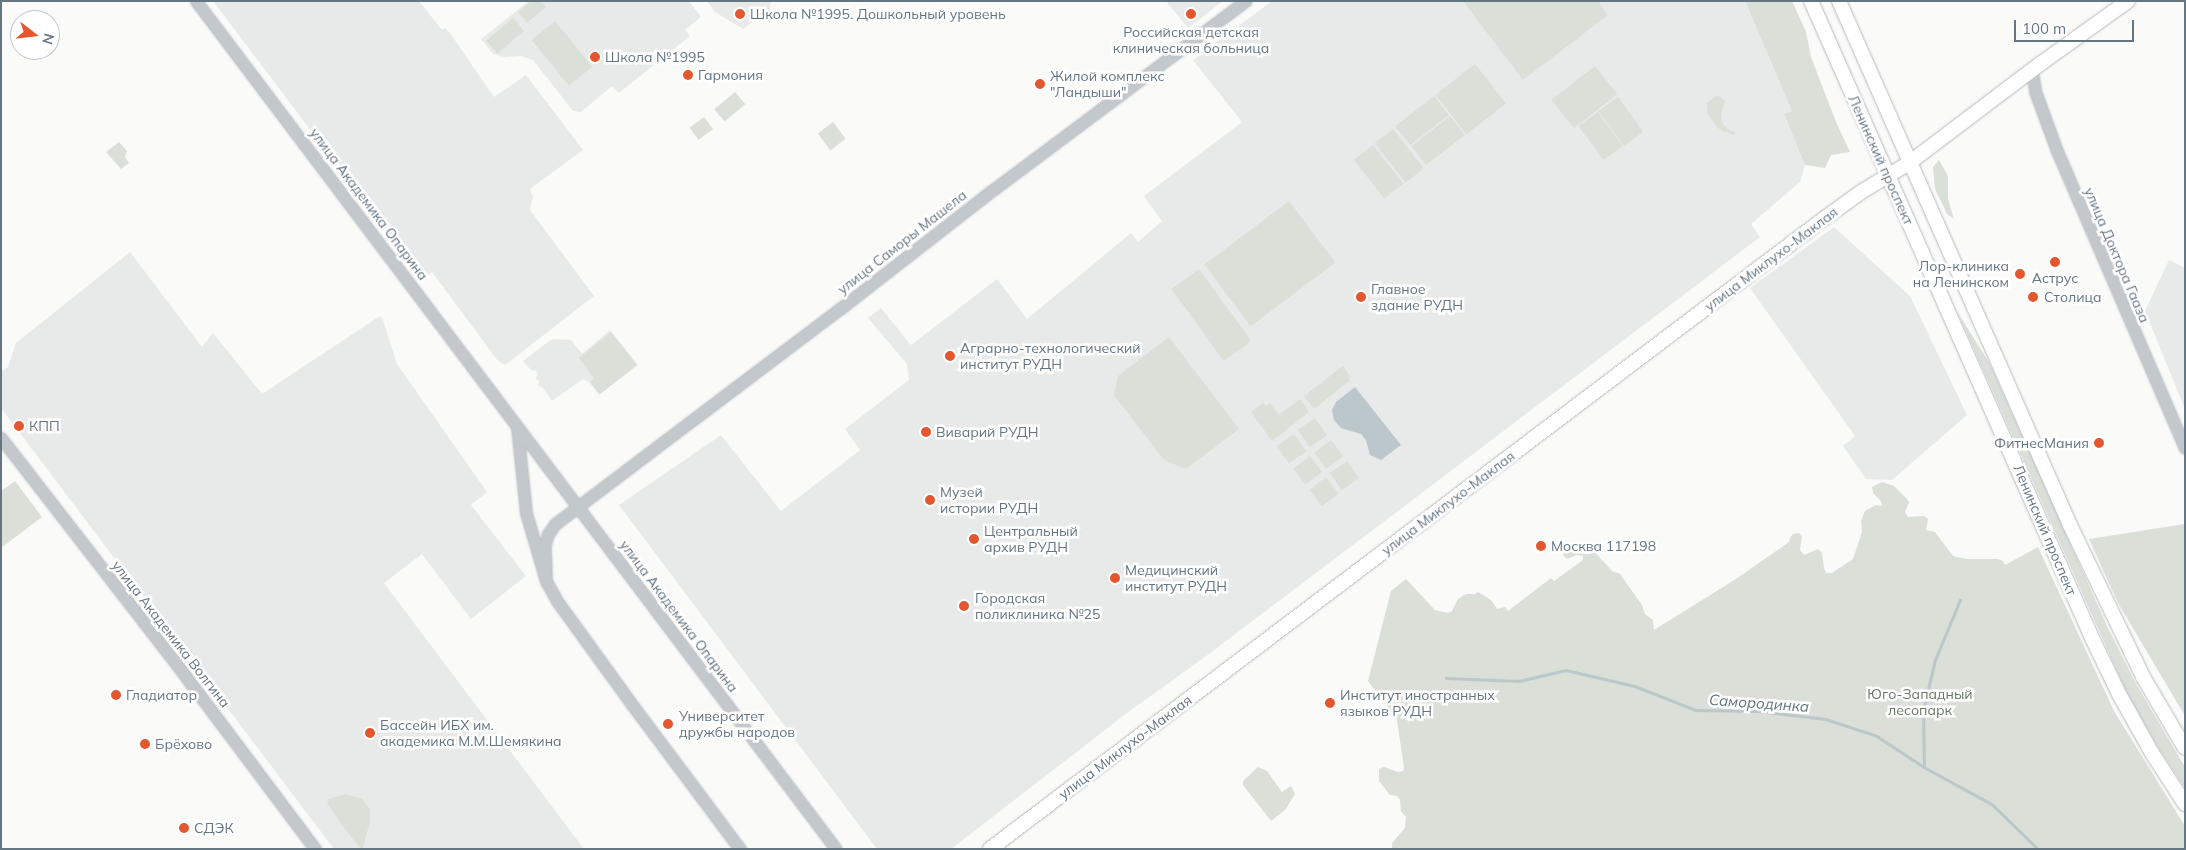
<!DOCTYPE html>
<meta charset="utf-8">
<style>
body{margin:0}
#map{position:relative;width:2186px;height:850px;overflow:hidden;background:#fafaf8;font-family:Mulish,sans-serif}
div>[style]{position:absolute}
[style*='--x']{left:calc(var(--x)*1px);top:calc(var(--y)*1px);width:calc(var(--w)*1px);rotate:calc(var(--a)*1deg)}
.built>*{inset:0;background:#e8e9e9}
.green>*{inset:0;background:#dadfd7;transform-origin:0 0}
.water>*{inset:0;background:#bbc7cb}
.stream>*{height:2.5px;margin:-1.25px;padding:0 1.25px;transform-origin:1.25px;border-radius:1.25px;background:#bbc7cb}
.roads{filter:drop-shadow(0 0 1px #b5babe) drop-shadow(0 0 1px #b5babe)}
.minor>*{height:11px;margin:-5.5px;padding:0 5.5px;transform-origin:5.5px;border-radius:5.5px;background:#c3c8cc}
.major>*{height:14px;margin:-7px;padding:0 7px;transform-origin:7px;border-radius:7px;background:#fff}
.dots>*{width:14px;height:14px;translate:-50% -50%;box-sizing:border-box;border:2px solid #fff;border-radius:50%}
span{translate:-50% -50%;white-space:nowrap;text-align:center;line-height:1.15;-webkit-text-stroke:5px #fff;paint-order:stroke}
.poi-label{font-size:14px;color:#657683}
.left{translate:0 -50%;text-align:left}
.right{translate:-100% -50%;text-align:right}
.street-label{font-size:14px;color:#657683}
.park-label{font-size:14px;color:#687a64}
.water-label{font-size:15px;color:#60757c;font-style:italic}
.frame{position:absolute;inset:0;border:2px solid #657683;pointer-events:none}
.north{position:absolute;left:10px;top:10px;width:50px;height:50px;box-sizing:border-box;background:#fff;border:1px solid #c1c8cd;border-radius:50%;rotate:106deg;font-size:14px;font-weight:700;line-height:20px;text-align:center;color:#657683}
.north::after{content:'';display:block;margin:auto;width:18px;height:22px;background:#e4572e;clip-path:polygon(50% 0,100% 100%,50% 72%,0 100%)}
.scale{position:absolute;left:2014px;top:20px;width:120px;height:22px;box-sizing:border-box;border:2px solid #657683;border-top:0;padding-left:6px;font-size:15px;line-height:18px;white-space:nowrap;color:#657683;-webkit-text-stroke:4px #fff;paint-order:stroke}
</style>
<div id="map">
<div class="built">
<div style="clip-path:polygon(213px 1px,419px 1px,442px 30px,445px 28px,450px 33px,494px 97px,526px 75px,583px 150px,530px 189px,533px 197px,530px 210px,594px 296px,505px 365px,498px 361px,432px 272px,423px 279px)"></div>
<div style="clip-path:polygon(529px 1px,689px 1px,701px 17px,685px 30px,690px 36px,619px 93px,612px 86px,581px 112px,573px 111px,533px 60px,521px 56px,504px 57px,493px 54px,481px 39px)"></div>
<div style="clip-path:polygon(707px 1px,771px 1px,770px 8px,743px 29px,715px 12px)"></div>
<div style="clip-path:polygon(1166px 1px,1223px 1px,1188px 28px)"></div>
<div style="clip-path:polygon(1272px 1px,1745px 1px,1792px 111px,1784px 114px,1805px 165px,1800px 182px,1751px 224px,1760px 237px,1209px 654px,1127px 713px,951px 849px,877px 849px,619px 505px,721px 435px,781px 511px,860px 450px,845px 429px,909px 380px,907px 364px,868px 318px,881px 308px,911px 345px,997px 279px,1027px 319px,1131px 233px,1138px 242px,1162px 221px,1144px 196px,1242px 122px,1193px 60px)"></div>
<div style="clip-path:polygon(1834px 227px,1910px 296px,1967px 415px,1892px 480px,1866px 479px,1843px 446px,1855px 436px,1750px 288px)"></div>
<div style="clip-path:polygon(130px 252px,202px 347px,213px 333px,262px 394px,380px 316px,383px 320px,397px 364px,487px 492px,471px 505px,526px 576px,471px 619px,422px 554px,384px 583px,584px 849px,334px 849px,1px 408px,1px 372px,8px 367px,16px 343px)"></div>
<div style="clip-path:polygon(2169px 260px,2185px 268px,2185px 409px,2145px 311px)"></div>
<div style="clip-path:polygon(610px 330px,638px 365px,599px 395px,589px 382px,583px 379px,552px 401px,542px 387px,538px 386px,539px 381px,535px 378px,538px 375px,536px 371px,531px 370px,523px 361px,552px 339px,571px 340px,582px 354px)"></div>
</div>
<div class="green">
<div style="clip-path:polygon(531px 1px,541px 1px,546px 7px,527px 23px,518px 12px)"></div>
<div style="clip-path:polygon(1463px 1px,1598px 1px,1608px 15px,1523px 80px)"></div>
<div style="clip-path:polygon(1745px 1px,1792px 1px,1806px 32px,1811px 57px,1836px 122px,1850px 152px,1831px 155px,1825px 168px,1805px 165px,1784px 114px,1792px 111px)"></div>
<div style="left:513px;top:18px;width:17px;height:35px;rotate:50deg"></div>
<div style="left:555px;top:21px;width:59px;height:30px;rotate:51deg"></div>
<div style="left:1475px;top:64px;width:50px;height:50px;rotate:52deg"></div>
<div style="left:1595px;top:66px;width:36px;height:55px;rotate:52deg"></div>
<div style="left:735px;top:92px;width:16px;height:27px;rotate:50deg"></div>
<div style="clip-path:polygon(1718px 95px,1725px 101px,1721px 114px,1722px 123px,1728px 129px,1735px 132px,1734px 135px,1722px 131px,1717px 127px,1707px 112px,1707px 103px)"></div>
<div style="left:1434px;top:96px;width:24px;height:49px;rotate:52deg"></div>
<div style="left:1618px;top:97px;width:43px;height:24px;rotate:54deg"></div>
<div style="left:1598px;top:112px;width:42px;height:24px;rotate:54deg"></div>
<div style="left:1450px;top:116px;width:24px;height:49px;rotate:52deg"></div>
<div style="left:704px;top:117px;width:15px;height:18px;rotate:53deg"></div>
<div style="left:833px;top:122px;width:21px;height:19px;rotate:53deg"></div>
<div style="left:1393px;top:129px;width:50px;height:23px;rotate:52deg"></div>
<div style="clip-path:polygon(119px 142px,127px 151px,125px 157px,129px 163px,121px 169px,106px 152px)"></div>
<div style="left:1373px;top:145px;width:49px;height:24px;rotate:52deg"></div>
<div style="clip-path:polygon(1939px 160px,1948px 176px,1948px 199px,1954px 219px,1947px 214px,1935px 189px,1933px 167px)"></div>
<div style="left:1289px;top:201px;width:77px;height:106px;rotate:53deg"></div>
<div style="left:1199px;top:269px;width:89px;height:34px;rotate:54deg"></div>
<div style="clip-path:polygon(1958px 313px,1990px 364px,2108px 628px,2136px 684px,2185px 767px,2185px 788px,2157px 746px,2125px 689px)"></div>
<div style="clip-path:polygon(611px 332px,637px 365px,600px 394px,590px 382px,594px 378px,579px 358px)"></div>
<div style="clip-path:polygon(1169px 337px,1239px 429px,1186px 469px,1164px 460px,1114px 395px,1118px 376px)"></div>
<div style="clip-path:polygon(1343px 366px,1350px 376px,1349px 381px,1314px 409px,1304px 396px)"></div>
<div style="clip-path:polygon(1300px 399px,1309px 412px,1272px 441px,1251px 412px,1263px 403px,1266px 406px,1270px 403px,1279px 415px)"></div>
<div style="left:1315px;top:418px;width:21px;height:21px;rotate:55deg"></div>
<div style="left:1294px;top:434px;width:21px;height:21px;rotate:55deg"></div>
<div style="left:1331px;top:440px;width:20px;height:21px;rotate:53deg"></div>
<div style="left:1310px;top:456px;width:20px;height:21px;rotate:53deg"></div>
<div style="left:1347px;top:461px;width:21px;height:21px;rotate:55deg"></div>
<div style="left:1326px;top:477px;width:21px;height:21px;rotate:53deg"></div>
<div style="clip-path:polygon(15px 481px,42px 517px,1px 548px,1px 491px)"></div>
<div style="clip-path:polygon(1882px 482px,1894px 486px,1906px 498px,1909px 502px,1905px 512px,1908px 517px,1924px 516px,1928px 519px,1926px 530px,1935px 532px,1953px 556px,1966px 559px,1998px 559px,2003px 561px,2005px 565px,2038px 547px,2114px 711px,2185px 826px,2185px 849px,1392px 849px,1392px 843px,1405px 828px,1406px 817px,1401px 811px,1400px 800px,1397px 796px,1390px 795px,1379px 781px,1379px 769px,1384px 767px,1398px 772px,1403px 771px,1404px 768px,1397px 720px,1368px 681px,1391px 591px,1406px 579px,1435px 610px,1448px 613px,1452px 611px,1458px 599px,1466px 594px,1475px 594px,1478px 592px,1491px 600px,1497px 609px,1505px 607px,1508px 611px,1551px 578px,1554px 581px,1583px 560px,1583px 556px,1576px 555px,1567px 559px,1563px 555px,1564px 550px,1577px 544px,1592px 549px,1612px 571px,1620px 574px,1642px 605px,1645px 614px,1653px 620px,1654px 630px,1736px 579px,1789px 542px,1790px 538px,1793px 534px,1799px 533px,1802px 537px,1800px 550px,1804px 555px,1818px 549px,1822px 553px,1824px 568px,1826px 573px,1832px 573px,1853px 559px,1862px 532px,1861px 521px,1865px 511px,1876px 505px,1882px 506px,1881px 501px,1873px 493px,1872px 487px)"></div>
<div style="clip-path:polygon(2185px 524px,2185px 716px,2118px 603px,2089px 539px)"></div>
<div style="clip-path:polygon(1258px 767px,1267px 771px,1282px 792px,1291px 786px,1295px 794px,1285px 810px,1271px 821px,1243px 785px,1243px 781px)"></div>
<div style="clip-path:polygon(346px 794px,362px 799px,370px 809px,370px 821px,363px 848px,360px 848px,341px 824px,327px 803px,329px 799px)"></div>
</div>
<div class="water">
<div style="clip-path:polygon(1355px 387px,1401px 445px,1381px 460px,1370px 455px,1366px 440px,1361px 434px,1341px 428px,1334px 420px,1332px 410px,1336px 402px)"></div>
</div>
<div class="stream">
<div style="--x:1446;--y:678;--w:73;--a:2.4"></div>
<div style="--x:1519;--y:681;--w:48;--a:-13.2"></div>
<div style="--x:1566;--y:670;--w:71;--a:13.1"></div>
<div style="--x:1635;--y:686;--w:66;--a:21.5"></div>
<div style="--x:1696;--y:710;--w:62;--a:0.9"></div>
<div style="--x:1758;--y:711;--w:68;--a:6.7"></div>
<div style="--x:1826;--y:719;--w:54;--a:18.4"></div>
<div style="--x:1877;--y:736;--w:56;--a:33.4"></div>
<div style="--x:1924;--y:767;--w:77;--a:28.6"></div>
<div style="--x:1992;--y:804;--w:64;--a:44.4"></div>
<div style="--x:1924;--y:767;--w:56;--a:-91"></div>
<div style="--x:1923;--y:711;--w:52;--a:-76.8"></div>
<div style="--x:1935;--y:660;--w:65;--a:-67.4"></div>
</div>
<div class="roads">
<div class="minor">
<div style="--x:196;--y:1;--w:1062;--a:52.96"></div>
<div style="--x:2032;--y:71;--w:20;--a:81"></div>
<div style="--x:2035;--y:91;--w:64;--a:69.9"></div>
<div style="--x:2057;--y:151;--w:323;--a:66.7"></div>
<div style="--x:517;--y:427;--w:86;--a:84"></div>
<div style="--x:526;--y:513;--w:71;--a:73.6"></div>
<div style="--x:546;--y:581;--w:23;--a:61"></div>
<div style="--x:557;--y:601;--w:130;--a:54.1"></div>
<div style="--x:633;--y:706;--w:179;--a:53.2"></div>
<div style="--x:1;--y:438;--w:297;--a:52.2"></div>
<div style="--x:183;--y:673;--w:220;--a:53.1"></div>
<div style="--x:546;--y:581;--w:37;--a:-92"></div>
<div style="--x:545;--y:544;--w:10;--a:-73"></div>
<div style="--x:548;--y:534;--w:12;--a:-55"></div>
<div style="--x:555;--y:524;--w:358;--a:-37.1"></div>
<div style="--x:841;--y:308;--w:194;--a:-37.9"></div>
<div style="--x:994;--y:189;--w:314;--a:-36.8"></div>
</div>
<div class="major">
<div style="--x:1811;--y:1;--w:698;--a:66.19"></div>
<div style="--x:2093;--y:640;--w:60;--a:64.3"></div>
<div style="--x:2119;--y:694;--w:68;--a:60.8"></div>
<div style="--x:2152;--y:753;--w:61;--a:57.1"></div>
<div style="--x:1839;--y:1;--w:573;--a:66.21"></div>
<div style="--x:2070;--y:525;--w:169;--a:64.3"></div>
<div style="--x:2143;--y:677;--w:82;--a:59.4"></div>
<div style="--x:990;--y:849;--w:1047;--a:-37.08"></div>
<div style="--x:1825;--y:218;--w:44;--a:-35.8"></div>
<div style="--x:1861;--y:192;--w:56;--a:-31.1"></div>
<div style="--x:1909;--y:163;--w:164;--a:-37.1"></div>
<div style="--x:2040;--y:64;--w:108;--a:-35.6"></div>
</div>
</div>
<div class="dots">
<div style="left:740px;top:14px;background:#e4572e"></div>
<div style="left:1191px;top:14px;background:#e4572e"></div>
<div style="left:595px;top:57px;background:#e4572e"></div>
<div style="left:688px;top:75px;background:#e4572e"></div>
<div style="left:1040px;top:84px;background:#e4572e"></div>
<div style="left:2055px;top:262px;background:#e4572e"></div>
<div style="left:2020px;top:274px;background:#e4572e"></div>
<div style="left:1361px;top:297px;background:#e4572e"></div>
<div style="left:2033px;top:297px;background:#e4572e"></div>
<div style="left:950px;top:356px;background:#e4572e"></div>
<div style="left:19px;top:426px;background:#e4572e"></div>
<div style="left:926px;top:432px;background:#e4572e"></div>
<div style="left:2099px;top:443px;background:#e4572e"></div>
<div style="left:930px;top:500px;background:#e4572e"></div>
<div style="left:974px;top:539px;background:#e4572e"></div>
<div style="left:1541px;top:546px;background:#e4572e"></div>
<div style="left:1115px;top:578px;background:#e4572e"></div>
<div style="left:964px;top:606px;background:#e4572e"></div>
<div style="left:116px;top:695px;background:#e4572e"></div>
<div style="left:1330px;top:703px;background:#e4572e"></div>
<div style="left:668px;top:724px;background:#e4572e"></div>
<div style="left:370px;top:733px;background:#e4572e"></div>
<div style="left:145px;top:744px;background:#e4572e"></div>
<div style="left:184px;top:828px;background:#e4572e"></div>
</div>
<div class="poi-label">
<span class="left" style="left:750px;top:14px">Школа №1995. Дошкольный уровень</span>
<span style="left:1191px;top:40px">Российская детская<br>клиническая больница</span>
<span class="left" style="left:605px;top:57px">Школа №1995</span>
<span class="left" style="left:698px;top:75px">Гармония</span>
<span class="left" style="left:1050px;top:84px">Жилой комплекс<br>"Ландыши"</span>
<span class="right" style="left:2009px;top:274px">Лор-клиника<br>на Ленинском</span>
<span style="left:2055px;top:278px">Аструс</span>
<span class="left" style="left:1371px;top:297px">Главное<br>здание РУДН</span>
<span class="left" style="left:2044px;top:297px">Столица</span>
<span class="left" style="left:960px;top:356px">Аграрно-технологический<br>институт РУДН</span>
<span class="left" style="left:29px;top:426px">КПП</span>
<span class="left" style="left:936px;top:432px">Виварий РУДН</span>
<span class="right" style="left:2089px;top:443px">ФитнесМания</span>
<span class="left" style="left:940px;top:500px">Музей<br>истории РУДН</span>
<span class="left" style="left:984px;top:539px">Центральный<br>архив РУДН</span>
<span class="left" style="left:1551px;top:546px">Москва 117198</span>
<span class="left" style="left:1125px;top:578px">Медицинский<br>институт РУДН</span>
<span class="left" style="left:975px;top:606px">Городская<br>поликлиника №25</span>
<span class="left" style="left:126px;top:695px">Гладиатор</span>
<span class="left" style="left:1340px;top:703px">Институт иностранных<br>языков РУДН</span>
<span class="left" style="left:679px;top:724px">Университет<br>дружбы народов</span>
<span class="left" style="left:380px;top:733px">Бассейн ИБХ им.<br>академика М.М.Шемякина</span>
<span class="left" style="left:155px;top:744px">Брёхово</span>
<span class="left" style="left:194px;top:828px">СДЭК</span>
</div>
<div class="street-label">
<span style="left:1881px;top:160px;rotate:66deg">Ленинский проспект</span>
<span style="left:369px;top:204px;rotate:53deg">улица Академика Опарина</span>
<span style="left:902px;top:242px;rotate:-38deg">улица Саморы Машела</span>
<span style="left:2117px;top:255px;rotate:67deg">улица Доктора Гааза</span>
<span style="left:1771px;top:259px;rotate:-37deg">улица Миклухо-Маклая</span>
<span style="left:1448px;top:503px;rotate:-37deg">улица Миклухо-Маклая</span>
<span style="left:2045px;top:530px;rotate:67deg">Ленинский проспект</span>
<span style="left:679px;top:616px;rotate:53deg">улица Академика Опарина</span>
<span style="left:171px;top:634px;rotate:52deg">улица Академика Волгина</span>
<span style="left:1125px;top:747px;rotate:-37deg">улица Миклухо-Маклая</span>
</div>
<div class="park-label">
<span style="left:1920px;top:702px">Юго-Западный<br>лесопарк</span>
</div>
<div class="water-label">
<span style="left:1759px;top:703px;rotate:4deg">Самородинка</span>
</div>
<div class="frame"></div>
<div class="north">N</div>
<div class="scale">100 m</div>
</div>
